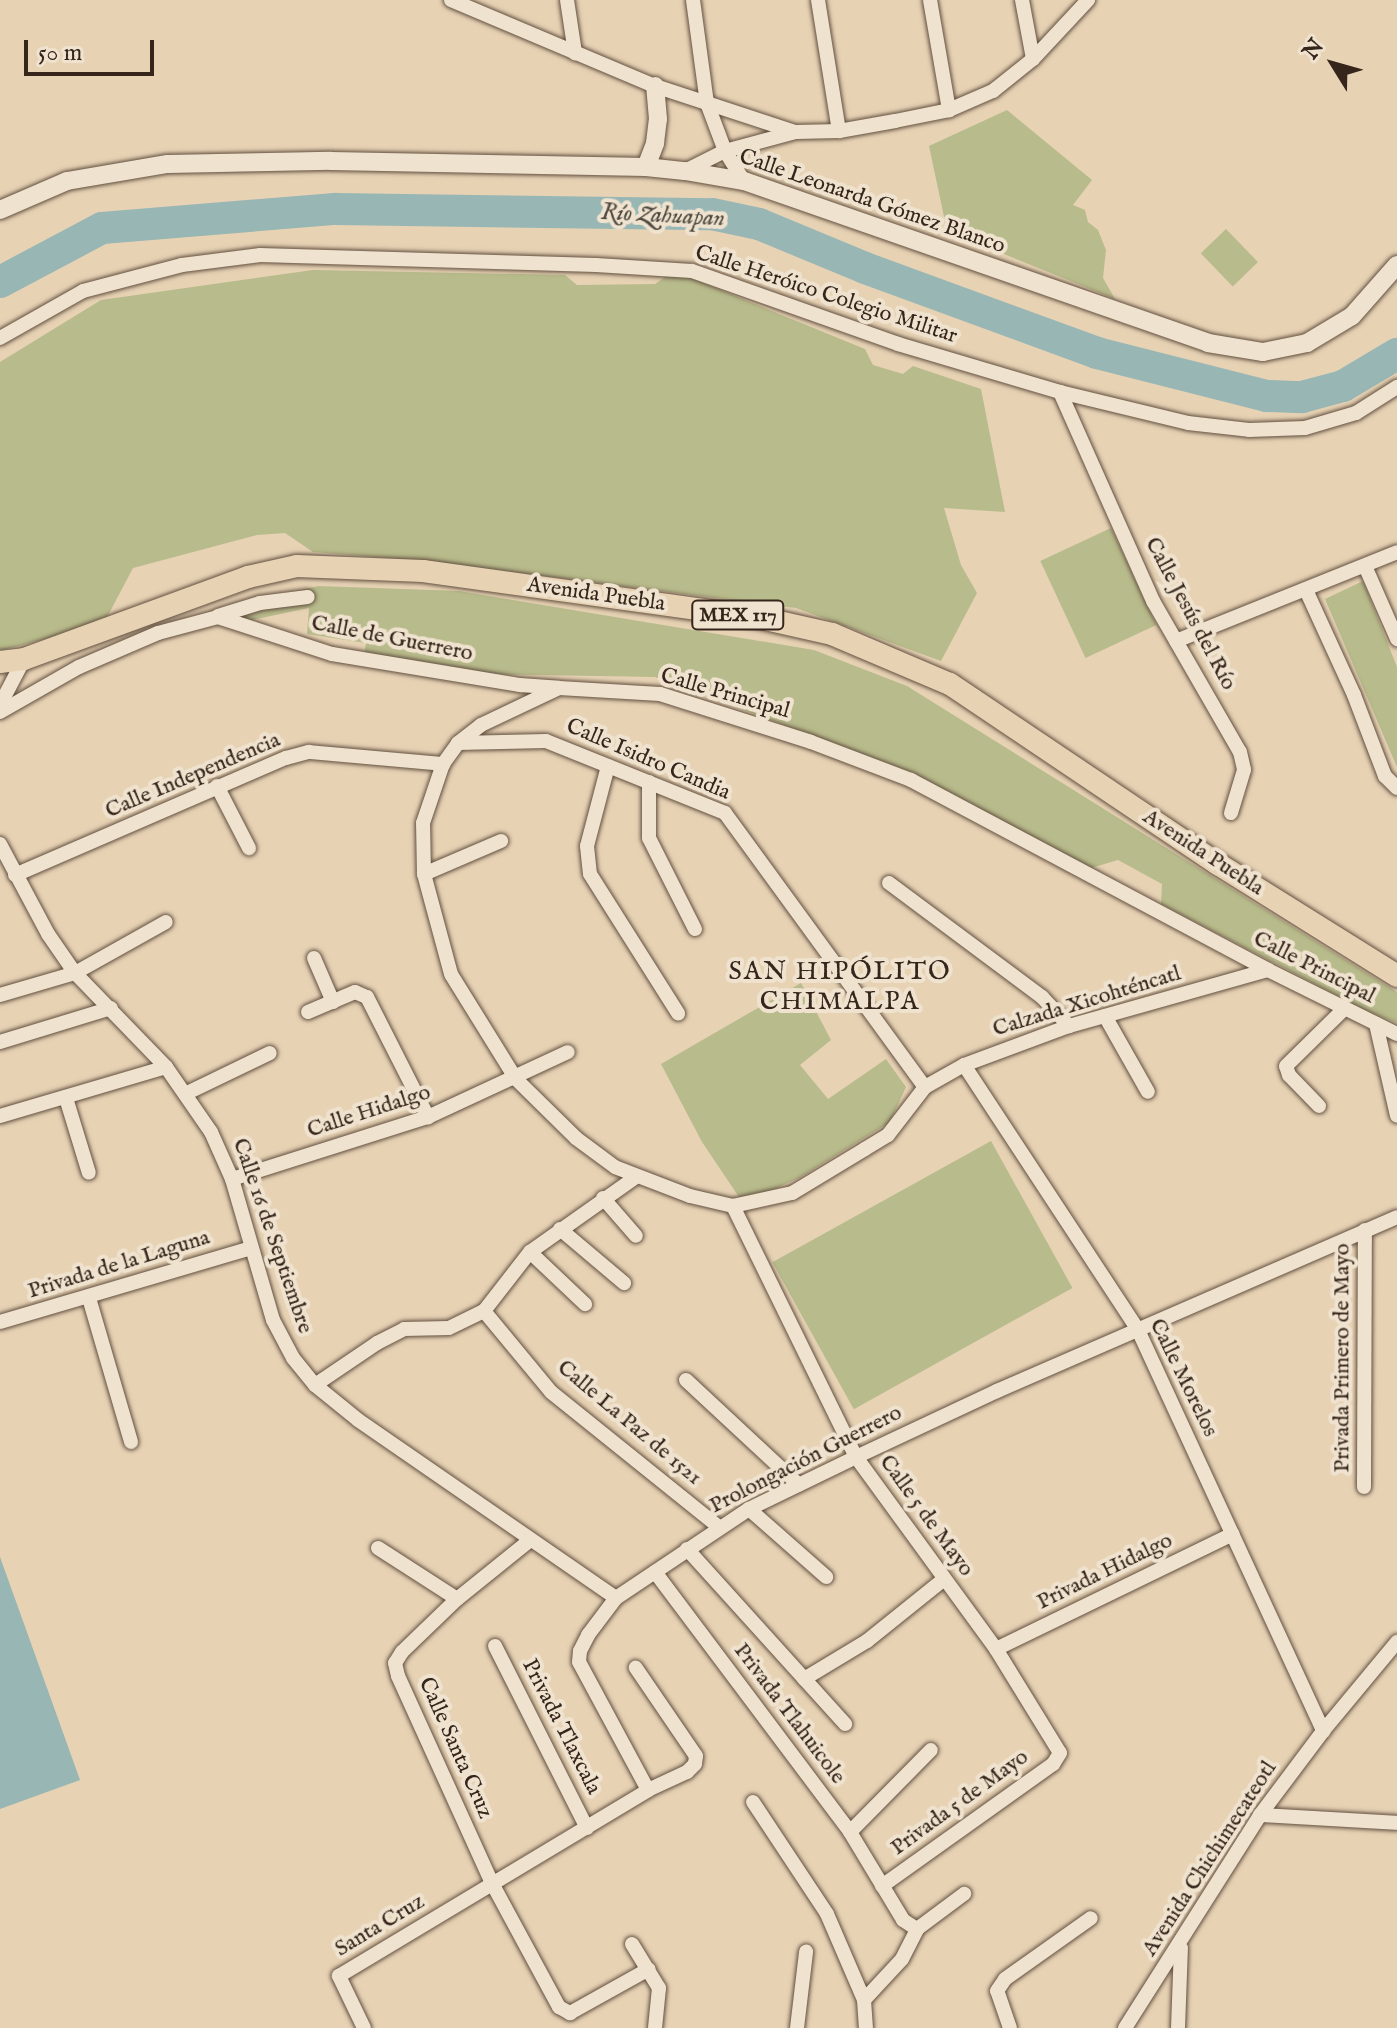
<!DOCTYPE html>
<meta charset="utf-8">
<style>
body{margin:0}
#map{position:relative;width:1397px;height:2028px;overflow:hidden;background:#e7d2b4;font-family:"IM FELL English",serif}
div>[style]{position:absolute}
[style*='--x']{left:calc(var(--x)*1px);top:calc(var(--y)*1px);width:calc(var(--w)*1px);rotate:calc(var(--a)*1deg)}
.green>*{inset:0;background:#b8bb8b;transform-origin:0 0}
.water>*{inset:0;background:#98b6b4}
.river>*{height:32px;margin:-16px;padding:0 16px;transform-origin:16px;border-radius:16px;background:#98b6b4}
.roads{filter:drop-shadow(0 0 2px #625040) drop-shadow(0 0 2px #625040)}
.minor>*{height:14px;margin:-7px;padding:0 7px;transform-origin:7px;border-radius:7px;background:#efe2ce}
.tertiary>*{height:18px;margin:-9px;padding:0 9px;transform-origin:9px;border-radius:9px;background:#efe2ce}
.primary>*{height:22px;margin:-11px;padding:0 11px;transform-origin:11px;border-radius:11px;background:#e7d2b4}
span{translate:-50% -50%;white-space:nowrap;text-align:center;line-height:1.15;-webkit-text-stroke:8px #efe2ce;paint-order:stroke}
.shield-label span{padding:2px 6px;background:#efe2ce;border:2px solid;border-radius:6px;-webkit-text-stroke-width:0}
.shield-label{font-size:20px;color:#36251a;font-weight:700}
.street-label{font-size:22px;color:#36251a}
.water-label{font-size:24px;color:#4e4940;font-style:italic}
.quarter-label{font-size:26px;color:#36251a;letter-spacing:2px}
.north{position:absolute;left:1293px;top:24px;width:80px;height:80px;-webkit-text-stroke:6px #efe2ce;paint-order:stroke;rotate:307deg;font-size:22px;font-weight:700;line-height:32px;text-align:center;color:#36251a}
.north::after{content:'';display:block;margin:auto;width:28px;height:36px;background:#36251a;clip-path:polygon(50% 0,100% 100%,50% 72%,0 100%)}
.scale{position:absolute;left:24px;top:40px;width:130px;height:36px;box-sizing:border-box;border:4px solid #36251a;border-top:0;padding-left:10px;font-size:24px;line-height:28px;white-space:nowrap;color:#36251a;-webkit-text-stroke:6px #efe2ce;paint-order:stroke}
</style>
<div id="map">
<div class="green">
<div style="clip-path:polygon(1007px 110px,1092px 180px,1073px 205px,1085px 210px,1088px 222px,1098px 230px,1106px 250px,1103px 278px,1115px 299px,947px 231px,929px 146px)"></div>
<div style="left:1226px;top:229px;width:46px;height:35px;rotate:46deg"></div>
<div style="clip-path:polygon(313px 270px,565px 275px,577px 285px,655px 284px,674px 271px,865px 349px,873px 365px,903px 374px,913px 366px,981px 389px,1005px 512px,944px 508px,961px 565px,977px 593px,941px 661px,796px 608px,426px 561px,313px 552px,285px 533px,257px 535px,133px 568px,104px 623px,0 651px,0 362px,101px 300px)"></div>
<div style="left:1111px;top:528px;width:107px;height:78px;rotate:65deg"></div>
<div style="clip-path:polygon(1363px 581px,1397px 667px,1397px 767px,1325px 599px)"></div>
<div style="clip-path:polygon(318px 586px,459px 591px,814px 650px,907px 686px,1397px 992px,1397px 1023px,1367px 1011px,1161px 904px,1162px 884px,1118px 860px,1091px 868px,911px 772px,655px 677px,475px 674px,363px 661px,366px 643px,307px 634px,309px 608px,238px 623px,200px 619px,257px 600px)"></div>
<div style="clip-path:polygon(801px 983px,831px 1040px,800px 1065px,828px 1099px,886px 1059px,906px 1087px,890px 1122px,799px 1178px,743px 1203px,702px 1142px,661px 1064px)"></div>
<div style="left:991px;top:1141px;width:168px;height:250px;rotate:61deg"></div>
</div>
<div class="water">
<div style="clip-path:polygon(0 1557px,80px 1780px,0 1809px)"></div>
</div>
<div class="river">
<div style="--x:0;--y:282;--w:115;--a:-27.9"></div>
<div style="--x:102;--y:228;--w:234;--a:-4.7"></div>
<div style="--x:335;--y:209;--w:377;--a:0.8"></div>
<div style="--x:712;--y:214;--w:48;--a:12"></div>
<div style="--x:759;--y:224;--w:115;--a:22.5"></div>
<div style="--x:865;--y:268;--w:247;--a:20.1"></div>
<div style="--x:1097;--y:353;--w:175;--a:14.2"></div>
<div style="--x:1267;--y:396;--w:35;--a:2"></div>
<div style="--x:1302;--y:397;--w:42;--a:-15"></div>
<div style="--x:1343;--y:386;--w:63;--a:-30.7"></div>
</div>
<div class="roads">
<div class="minor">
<div style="--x:451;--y:0;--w:221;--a:22.9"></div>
<div style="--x:655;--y:86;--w:147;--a:18.2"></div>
<div style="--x:567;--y:0;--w:54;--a:81.4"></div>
<div style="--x:693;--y:0;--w:104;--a:82.3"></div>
<div style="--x:707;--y:103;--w:51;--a:69.4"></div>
<div style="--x:725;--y:151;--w:36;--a:58"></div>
<div style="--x:818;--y:0;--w:133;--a:80.9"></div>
<div style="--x:930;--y:0;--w:112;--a:80.2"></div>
<div style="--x:1022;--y:0;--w:60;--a:79.4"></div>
<div style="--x:685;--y:171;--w:45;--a:-26.6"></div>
<div style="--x:725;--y:151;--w:73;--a:-15"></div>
<div style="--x:796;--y:132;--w:43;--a:-1.3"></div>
<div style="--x:839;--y:131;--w:57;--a:-10.1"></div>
<div style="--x:895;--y:121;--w:55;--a:-11.5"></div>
<div style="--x:949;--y:110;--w:48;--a:-23.4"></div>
<div style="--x:993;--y:91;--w:51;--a:-38.7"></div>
<div style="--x:1033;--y:59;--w:81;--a:-47"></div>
<div style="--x:0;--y:338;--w:95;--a:-29.5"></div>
<div style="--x:83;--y:291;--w:102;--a:-14.7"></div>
<div style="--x:182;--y:265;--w:79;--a:-7.3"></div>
<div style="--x:260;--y:255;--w:336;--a:1.7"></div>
<div style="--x:596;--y:265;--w:96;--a:3.6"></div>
<div style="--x:692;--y:271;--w:219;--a:19.5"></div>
<div style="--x:898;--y:344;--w:169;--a:16.5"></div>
<div style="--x:1060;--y:392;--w:132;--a:13.6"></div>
<div style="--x:1188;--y:423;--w:61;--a:6.5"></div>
<div style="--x:1249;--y:430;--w:56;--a:-2"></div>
<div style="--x:1305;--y:428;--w:53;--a:-16.4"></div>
<div style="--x:1356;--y:413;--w:49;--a:-32.4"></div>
<div style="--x:1060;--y:392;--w:229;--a:66"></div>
<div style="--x:1153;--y:601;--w:174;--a:60.1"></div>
<div style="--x:1240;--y:752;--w:18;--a:77"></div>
<div style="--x:1244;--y:770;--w:45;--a:106.8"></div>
<div style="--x:1365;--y:566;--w:80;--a:66.3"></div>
<div style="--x:1306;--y:590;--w:115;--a:65.4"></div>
<div style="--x:1354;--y:695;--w:87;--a:69.1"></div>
<div style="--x:1385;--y:776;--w:17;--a:45"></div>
<div style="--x:218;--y:616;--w:44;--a:-17.2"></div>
<div style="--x:260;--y:603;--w:48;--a:-7.1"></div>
<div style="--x:1176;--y:641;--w:238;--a:-21.9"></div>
<div style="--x:0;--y:705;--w:52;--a:-62.4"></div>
<div style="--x:0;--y:712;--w:91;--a:-29.7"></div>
<div style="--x:79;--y:667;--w:86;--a:-23.3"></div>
<div style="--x:158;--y:633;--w:62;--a:-14.9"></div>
<div style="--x:218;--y:617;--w:120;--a:18"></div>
<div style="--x:332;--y:654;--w:191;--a:9.4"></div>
<div style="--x:520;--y:685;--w:39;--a:4"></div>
<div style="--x:458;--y:743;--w:88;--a:-1.3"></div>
<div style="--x:546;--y:741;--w:193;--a:21.9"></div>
<div style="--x:725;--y:813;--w:339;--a:53.9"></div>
<div style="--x:608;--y:766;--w:83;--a:104.7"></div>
<div style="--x:587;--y:846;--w:28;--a:84"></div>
<div style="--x:590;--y:874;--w:165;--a:57.7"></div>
<div style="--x:649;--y:782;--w:56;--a:90"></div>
<div style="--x:649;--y:838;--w:102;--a:63.2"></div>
<div style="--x:217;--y:786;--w:70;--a:62.7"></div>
<div style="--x:0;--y:844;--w:102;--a:61.9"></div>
<div style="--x:48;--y:934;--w:47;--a:55.3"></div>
<div style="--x:75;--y:973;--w:131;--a:45.9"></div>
<div style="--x:166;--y:1067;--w:79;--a:55.3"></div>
<div style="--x:211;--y:1132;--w:51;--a:65.9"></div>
<div style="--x:232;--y:1179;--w:147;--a:73.8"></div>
<div style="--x:273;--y:1320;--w:43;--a:62.2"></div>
<div style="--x:293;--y:1358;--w:35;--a:51"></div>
<div style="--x:315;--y:1385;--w:55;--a:39.1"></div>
<div style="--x:358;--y:1420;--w:313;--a:34.6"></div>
<div style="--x:424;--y:874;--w:84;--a:-23.2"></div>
<div style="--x:15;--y:875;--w:295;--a:-23.4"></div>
<div style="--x:286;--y:758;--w:24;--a:-15"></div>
<div style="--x:309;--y:752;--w:135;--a:5.1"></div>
<div style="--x:889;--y:883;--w:191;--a:36.7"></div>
<div style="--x:1042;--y:997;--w:40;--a:47"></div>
<div style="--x:314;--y:958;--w:48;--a:66.6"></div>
<div style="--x:1268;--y:970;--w:207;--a:164.3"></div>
<div style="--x:1069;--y:1026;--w:112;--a:159.6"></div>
<div style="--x:964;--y:1065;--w:45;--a:150.6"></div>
<div style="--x:925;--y:1087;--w:61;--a:127.6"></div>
<div style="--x:888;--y:1135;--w:27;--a:149"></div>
<div style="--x:865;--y:1149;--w:85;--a:148.9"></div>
<div style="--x:792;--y:1193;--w:60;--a:167.6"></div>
<div style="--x:733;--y:1206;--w:44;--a:-166.9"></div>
<div style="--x:690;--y:1196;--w:80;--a:-158.9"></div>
<div style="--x:615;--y:1167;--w:49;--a:-143.4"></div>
<div style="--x:576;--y:1138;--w:84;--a:-135.5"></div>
<div style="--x:516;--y:1079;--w:123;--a:-121.8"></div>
<div style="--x:451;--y:974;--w:104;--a:-105.1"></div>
<div style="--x:424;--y:874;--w:51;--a:-91.1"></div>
<div style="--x:423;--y:823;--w:62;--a:-71.3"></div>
<div style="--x:443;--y:764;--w:26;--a:-54"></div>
<div style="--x:458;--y:743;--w:29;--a:-38"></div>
<div style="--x:481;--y:725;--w:86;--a:-25.4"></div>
<div style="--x:559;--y:688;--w:101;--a:3.4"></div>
<div style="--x:660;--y:694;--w:158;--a:17.6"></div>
<div style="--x:811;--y:742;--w:107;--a:20.8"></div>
<div style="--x:911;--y:780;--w:404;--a:28"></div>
<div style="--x:1268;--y:970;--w:144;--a:26.4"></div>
<div style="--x:0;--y:995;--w:78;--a:-16.3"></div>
<div style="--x:75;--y:973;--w:104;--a:-29.3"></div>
<div style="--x:308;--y:1012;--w:51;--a:-23.1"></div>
<div style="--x:355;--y:992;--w:13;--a:23"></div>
<div style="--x:367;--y:997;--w:135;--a:63.1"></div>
<div style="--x:1105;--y:1016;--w:87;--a:60.5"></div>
<div style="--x:1376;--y:1024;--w:94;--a:77.1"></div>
<div style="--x:0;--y:1042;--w:116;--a:-17"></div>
<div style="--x:964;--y:1065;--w:317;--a:56.7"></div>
<div style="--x:1138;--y:1330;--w:442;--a:65.2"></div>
<div style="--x:185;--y:1094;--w:94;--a:-25.8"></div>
<div style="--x:66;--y:1098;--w:78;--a:73"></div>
<div style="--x:1319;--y:1106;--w:43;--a:-134.1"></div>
<div style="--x:1289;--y:1075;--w:9;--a:-108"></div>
<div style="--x:1286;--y:1066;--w:81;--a:-44.5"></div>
<div style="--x:0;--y:1116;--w:173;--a:-16.4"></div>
<div style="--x:232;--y:1179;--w:206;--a:-17.6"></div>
<div style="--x:428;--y:1117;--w:154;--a:-24.9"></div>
<div style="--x:603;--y:1198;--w:50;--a:49"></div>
<div style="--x:733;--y:1206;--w:280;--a:63.9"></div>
<div style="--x:856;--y:1457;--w:238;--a:53.9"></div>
<div style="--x:996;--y:1649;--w:122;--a:58.4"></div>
<div style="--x:1060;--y:1753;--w:13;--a:122"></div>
<div style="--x:1053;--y:1764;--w:210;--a:144.5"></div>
<div style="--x:560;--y:1229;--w:84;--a:40.2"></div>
<div style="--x:530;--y:1252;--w:76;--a:43.4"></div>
<div style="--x:89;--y:1298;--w:150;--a:73.7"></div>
<div style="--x:484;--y:1311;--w:105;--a:50.4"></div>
<div style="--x:551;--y:1392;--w:216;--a:38.8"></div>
<div style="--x:0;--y:1322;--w:262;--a:-16.4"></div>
<div style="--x:686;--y:1380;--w:154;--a:42.9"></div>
<div style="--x:315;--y:1385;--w:75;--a:-34.1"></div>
<div style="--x:377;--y:1343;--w:30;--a:-27"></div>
<div style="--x:404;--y:1329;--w:45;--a:-1.3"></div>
<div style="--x:449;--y:1328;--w:39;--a:-26"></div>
<div style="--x:484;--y:1311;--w:75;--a:-52.1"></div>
<div style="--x:530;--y:1252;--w:130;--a:-35.3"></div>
<div style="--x:1364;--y:1487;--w:257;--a:-89.8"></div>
<div style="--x:749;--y:1509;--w:103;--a:41.4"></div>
<div style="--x:529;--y:1541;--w:92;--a:141.1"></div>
<div style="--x:457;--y:1599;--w:76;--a:136.1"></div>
<div style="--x:402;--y:1652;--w:13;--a:122"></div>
<div style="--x:395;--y:1663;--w:13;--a:77"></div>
<div style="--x:398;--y:1676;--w:230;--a:65.6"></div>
<div style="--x:493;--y:1885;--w:139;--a:61.6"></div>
<div style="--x:559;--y:2007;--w:13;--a:29"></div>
<div style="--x:570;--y:2013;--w:90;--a:-29.1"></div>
<div style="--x:378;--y:1548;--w:94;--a:32.8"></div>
<div style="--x:687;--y:1549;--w:236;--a:47.9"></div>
<div style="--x:655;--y:1572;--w:325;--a:53.1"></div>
<div style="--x:850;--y:1832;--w:103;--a:58.9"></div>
<div style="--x:903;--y:1920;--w:17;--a:33"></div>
<div style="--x:917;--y:1929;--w:59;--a:-36.7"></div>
<div style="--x:495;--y:1646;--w:204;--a:63.2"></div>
<div style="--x:996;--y:1649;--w:263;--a:-25.9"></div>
<div style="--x:804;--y:1679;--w:74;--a:-31.1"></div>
<div style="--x:867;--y:1641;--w:99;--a:-38.8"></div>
<div style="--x:648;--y:1790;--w:145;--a:-118.3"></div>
<div style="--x:579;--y:1662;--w:11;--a:-85"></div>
<div style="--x:580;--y:1651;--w:18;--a:-63"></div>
<div style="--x:588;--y:1635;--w:46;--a:-52.9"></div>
<div style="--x:616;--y:1598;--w:160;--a:-33.8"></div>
<div style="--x:749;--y:1509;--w:119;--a:-25.9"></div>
<div style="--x:856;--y:1457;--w:156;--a:-25.1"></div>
<div style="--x:997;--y:1391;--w:436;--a:-23.5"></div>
<div style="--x:753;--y:1802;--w:134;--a:56.5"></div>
<div style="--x:827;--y:1914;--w:94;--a:66.7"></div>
<div style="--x:864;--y:2000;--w:28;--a:86"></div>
<div style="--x:1260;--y:1815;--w:137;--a:3.3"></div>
<div style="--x:850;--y:1832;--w:115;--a:-45.4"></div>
<div style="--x:632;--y:1944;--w:52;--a:58.5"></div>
<div style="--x:659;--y:1988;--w:40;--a:95.7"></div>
<div style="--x:864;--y:2000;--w:56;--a:-47.2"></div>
<div style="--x:902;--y:1959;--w:34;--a:-63"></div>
<div style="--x:364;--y:2028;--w:58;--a:-115.7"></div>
<div style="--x:339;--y:1976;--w:361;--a:-31"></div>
<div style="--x:648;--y:1790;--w:43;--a:-24.8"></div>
<div style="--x:687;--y:1772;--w:11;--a:-45"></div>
<div style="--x:695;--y:1764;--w:8;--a:-83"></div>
<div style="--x:696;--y:1756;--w:107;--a:-124.3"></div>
<div style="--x:797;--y:2028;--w:77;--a:-83.2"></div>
<div style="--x:1010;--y:2028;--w:39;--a:-109"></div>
<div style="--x:997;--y:1991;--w:14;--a:-56"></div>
<div style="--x:1005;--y:1979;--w:105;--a:-35.3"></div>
<div style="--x:1125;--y:2028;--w:252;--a:-57.6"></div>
<div style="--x:1260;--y:1815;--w:105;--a:-53.1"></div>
<div style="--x:1323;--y:1731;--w:116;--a:-50.3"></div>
<div style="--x:1178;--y:2028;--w:80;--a:-87.9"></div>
</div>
<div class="tertiary">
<div style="--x:646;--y:167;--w:26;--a:-69"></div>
<div style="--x:655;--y:143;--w:24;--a:-83"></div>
<div style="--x:658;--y:119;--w:33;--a:-95"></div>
<div style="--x:0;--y:210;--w:73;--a:-23.4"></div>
<div style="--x:67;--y:181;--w:102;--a:-9.6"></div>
<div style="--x:168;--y:164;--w:163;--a:-1.1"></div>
<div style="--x:331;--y:161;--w:315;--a:1.1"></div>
<div style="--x:646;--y:167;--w:39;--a:6"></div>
<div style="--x:685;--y:171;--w:60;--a:9.6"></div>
<div style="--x:744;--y:181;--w:491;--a:19.2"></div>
<div style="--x:1208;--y:343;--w:56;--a:9.3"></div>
<div style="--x:1263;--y:352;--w:45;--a:-11.6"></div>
<div style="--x:1307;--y:343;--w:52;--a:-31"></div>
<div style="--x:1352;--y:316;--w:68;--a:-48.6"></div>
</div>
<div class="primary">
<div style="--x:0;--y:662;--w:24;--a:-7"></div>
<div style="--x:24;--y:659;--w:239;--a:-20.1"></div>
<div style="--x:248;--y:577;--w:50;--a:-12.7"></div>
<div style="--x:297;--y:566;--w:126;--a:2.3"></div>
<div style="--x:423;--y:571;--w:341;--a:7.9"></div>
<div style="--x:761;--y:618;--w:73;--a:12.7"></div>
<div style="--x:832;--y:634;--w:128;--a:23"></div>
<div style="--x:950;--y:684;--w:323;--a:33.9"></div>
<div style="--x:1218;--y:864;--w:211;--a:32"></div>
</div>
</div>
<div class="shield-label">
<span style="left:738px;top:615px">MEX 117</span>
</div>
<div class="street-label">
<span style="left:872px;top:202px;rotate:19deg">Calle Leonarda Gómez Blanco</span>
<span style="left:826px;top:295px;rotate:18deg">Calle Heróico Colegio Militar</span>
<span style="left:596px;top:595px;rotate:8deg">Avenida Puebla</span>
<span style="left:1190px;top:614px;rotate:62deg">Calle Jesús del Río</span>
<span style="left:392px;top:639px;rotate:11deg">Calle de Guerrero</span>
<span style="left:725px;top:694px;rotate:16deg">Calle Principal</span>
<span style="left:648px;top:760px;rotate:23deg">Calle Isidro Candia</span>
<span style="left:193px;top:776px;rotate:-23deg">Calle Independencia</span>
<span style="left:1203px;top:853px;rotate:33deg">Avenida Puebla</span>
<span style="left:1314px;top:968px;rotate:27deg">Calle Principal</span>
<span style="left:1087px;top:1002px;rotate:-17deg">Calzada Xicohténcatl</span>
<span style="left:369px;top:1112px;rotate:-18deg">Calle Hidalgo</span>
<span style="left:272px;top:1236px;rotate:71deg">Calle 16 de Septiembre</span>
<span style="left:119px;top:1265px;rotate:-17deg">Privada de la Laguna</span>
<span style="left:1343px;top:1358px;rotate:-90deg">Privada Primero de Mayo</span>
<span style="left:1183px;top:1378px;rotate:64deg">Calle Morelos</span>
<span style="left:629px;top:1423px;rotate:40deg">Calle La Paz de 1521</span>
<span style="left:806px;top:1460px;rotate:-27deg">Prolongación Guerrero</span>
<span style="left:926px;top:1516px;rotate:54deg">Calle 5 de Mayo</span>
<span style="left:1105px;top:1572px;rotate:-26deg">Privada Hidalgo</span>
<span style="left:789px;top:1714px;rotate:53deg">Privada Tlahuicole</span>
<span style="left:561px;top:1727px;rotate:63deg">Privada Tlaxcala</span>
<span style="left:455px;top:1748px;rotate:66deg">Calle Santa Cruz</span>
<span style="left:960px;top:1803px;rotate:-36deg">Privada 5 de Mayo</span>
<span style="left:1210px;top:1859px;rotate:-57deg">Avenida Chichimecateotl</span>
<span style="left:380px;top:1926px;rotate:-31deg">Santa Cruz</span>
</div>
<div class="water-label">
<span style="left:663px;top:216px;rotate:3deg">Río Zahuapan</span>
</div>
<div class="quarter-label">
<span style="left:840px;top:987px">SAN HIPÓLITO<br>CHIMALPA</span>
</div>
<div class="north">N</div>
<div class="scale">50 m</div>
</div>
